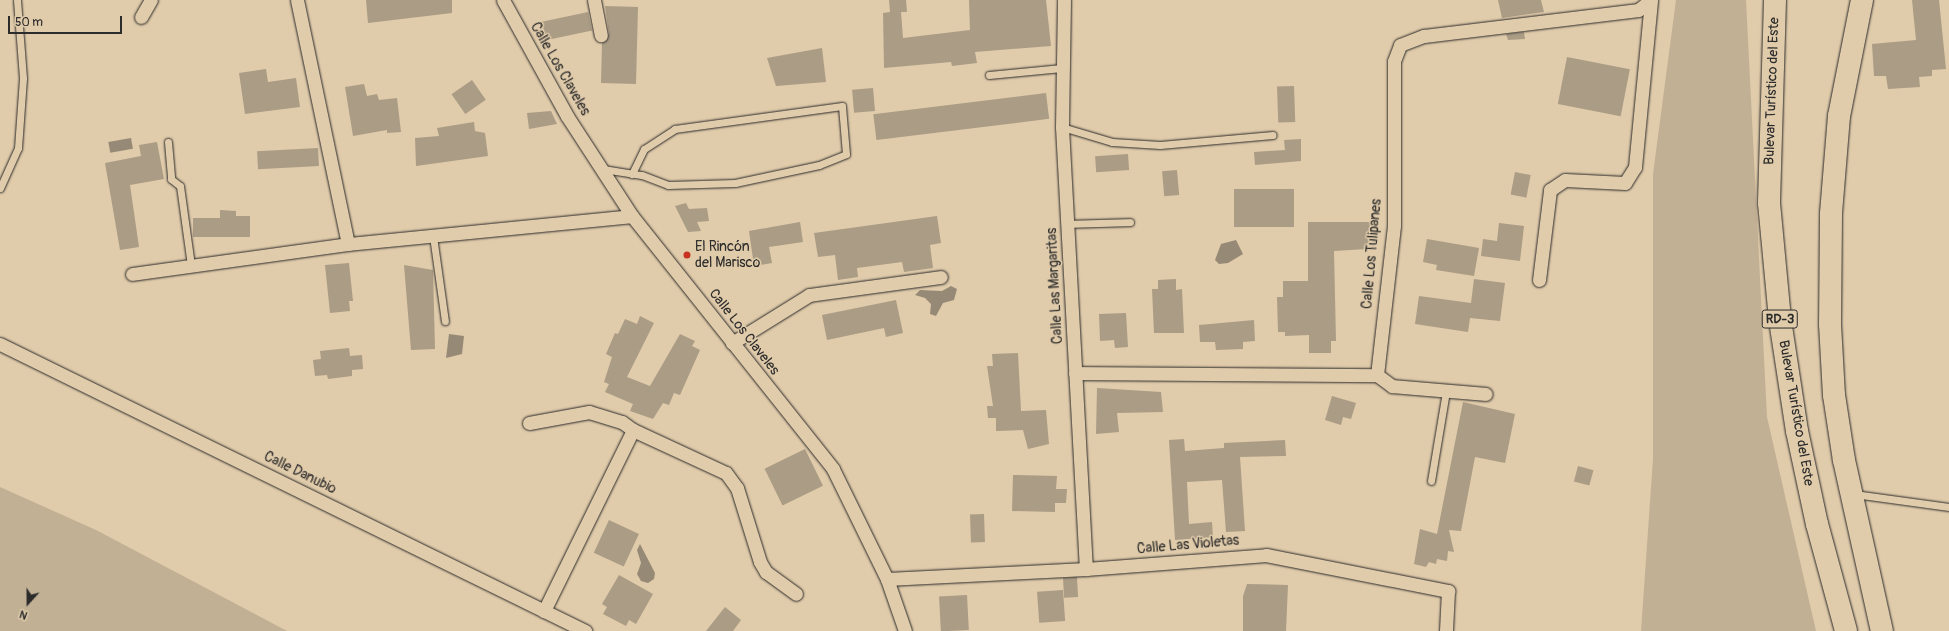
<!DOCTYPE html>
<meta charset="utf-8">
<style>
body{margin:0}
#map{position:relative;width:1949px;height:631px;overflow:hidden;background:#e0cbaa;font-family:Pangolin,sans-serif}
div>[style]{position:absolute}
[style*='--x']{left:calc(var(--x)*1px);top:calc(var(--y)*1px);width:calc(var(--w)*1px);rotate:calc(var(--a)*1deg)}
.green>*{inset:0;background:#c2b095}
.water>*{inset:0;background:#968a77;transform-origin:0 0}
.building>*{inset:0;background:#ab9c85;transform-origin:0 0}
.roads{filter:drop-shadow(0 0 1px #2b2b2b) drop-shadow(0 0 1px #2b2b2b)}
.lane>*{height:7px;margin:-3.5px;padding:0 3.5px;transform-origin:3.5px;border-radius:3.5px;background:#e0cbaa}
.street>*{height:13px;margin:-6.5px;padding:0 6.5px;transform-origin:6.5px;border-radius:6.5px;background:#e0cbaa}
.highway>*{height:22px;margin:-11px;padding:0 11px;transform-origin:11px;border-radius:11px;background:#e0cbaa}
.dots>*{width:11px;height:11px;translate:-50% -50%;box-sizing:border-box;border:2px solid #e0cbaa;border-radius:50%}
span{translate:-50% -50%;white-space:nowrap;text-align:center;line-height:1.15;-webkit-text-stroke:3px #e0cbaa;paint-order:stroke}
.shield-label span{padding:1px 3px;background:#e0cbaa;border:1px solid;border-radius:3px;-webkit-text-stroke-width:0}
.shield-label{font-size:13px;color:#2b2b2b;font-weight:700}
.street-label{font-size:14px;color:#2b2b2b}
.poi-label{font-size:14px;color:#2b2b2b}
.left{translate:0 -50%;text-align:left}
.north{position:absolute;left:8px;top:583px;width:40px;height:40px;-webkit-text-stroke:3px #e0cbaa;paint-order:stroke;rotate:201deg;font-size:11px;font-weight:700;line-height:16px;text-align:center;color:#2b2b2b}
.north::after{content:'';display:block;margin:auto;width:14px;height:18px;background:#2b2b2b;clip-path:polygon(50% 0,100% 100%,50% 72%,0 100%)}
.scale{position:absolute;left:8px;top:16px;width:114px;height:18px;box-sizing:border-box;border:2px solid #2b2b2b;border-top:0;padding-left:5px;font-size:12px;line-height:14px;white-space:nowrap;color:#2b2b2b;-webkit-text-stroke:3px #e0cbaa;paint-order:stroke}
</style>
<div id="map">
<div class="green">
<div style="clip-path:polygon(1676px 0,1746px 0,1767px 417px,1816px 631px,1641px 631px,1653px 459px,1653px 174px)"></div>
<div style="clip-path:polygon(0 487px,96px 530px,287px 631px,0 631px)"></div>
</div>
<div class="water">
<div style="left:131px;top:138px;width:11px;height:23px;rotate:80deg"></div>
<div style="clip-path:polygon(1236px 240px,1243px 254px,1228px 263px,1219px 264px,1215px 260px,1221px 244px)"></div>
<div style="clip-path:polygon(951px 286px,957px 289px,954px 300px,943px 303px,936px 316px,930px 314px,931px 304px,925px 298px,915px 295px,920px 290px,942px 291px)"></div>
<div style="clip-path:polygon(449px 334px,464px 336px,462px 354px,446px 358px)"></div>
<div style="clip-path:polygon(640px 544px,655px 573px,654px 579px,648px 583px,641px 581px,637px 574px,641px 563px,637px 550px)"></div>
</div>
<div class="building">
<div style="clip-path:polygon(366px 0,452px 0,452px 13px,368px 23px)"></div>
<div style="clip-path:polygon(889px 0,906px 0,907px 12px,901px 12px,903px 38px,970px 30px,969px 0,1046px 0,1051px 46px,975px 52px,977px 63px,952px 66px,951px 62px,884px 68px,883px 13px,890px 12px)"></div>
<div style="clip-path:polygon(1498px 0,1541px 0,1544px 12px,1502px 18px)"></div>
<div style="clip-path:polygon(1912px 0,1939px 0,1946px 69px,1932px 70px,1932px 76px,1919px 77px,1920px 87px,1888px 89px,1886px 76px,1874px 76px,1872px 44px,1916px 40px)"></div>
<div style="clip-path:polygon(605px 6px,638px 7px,636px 84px,601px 83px,602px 43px,609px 34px)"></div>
<div style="left:588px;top:12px;width:19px;height:47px;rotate:78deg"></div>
<div style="clip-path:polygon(1524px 32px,1525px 39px,1508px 40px,1506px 34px)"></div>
<div style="clip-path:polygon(822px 48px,826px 82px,776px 86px,767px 58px)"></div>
<div style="left:1567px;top:57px;width:64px;height:48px;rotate:11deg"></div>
<div style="clip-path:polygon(266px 69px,268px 82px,296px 78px,300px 107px,245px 114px,239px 73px)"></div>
<div style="left:472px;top:80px;width:24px;height:25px;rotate:55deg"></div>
<div style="clip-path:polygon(364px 84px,367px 96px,377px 94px,379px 100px,397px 98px,401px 132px,387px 133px,387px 130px,353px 136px,345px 87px)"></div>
<div style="left:1294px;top:86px;width:36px;height:17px;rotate:88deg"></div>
<div style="left:873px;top:88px;width:23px;height:21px;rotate:85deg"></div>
<div style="left:1046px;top:93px;width:26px;height:174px;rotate:83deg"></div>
<div style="clip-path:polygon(551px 111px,557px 124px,529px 129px,527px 113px)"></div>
<div style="clip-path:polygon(474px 122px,475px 131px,485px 133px,488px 156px,416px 166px,415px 138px,439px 136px,437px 128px)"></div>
<div style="clip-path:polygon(1301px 139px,1301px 161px,1255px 165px,1254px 152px,1285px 150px,1284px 140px)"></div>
<div style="clip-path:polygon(157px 142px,164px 179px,130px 185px,139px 247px,120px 250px,105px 163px,141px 156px,139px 145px)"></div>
<div style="left:318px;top:148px;width:18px;height:61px;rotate:87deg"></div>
<div style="left:1128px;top:154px;width:16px;height:33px;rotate:86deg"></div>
<div style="left:1177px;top:170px;width:25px;height:15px;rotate:85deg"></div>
<div style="left:1515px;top:172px;width:16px;height:23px;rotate:11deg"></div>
<div style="left:1294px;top:189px;width:38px;height:60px;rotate:90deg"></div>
<div style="clip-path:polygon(686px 203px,689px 209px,707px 208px,709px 221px,697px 222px,701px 231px,688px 232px,675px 206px)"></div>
<div style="clip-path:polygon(220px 210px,236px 211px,236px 216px,250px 216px,250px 237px,193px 237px,193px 218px,220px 218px)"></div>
<div style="clip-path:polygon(937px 216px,941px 243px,930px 245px,933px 268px,904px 272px,902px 262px,857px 268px,858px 277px,838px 280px,835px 255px,818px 257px,814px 233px)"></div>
<div style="clip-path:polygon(800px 222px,803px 242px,769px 247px,772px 263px,754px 266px,749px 231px)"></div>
<div style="clip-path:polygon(1308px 222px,1377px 222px,1377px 244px,1367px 244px,1367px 249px,1334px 251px,1336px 341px,1331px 341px,1331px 353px,1309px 353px,1309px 335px,1285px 336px,1285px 332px,1278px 332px,1277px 297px,1283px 297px,1283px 281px,1308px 281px)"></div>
<div style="clip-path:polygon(1499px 223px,1524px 226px,1520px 261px,1481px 256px,1483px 239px,1497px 241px)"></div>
<div style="clip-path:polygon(1427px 239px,1479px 248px,1474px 276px,1436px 270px,1437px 265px,1423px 262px)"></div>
<div style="clip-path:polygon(349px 263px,353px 301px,349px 301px,350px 311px,330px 313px,325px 265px)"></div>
<div style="clip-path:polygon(404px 265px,433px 270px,435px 349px,411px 350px)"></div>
<div style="clip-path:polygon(1176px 279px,1176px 290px,1182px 289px,1184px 333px,1154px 333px,1152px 289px,1158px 289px,1158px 280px)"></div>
<div style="clip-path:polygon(1474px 279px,1505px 283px,1500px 321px,1470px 318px,1468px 332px,1415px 324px,1419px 296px,1471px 303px)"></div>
<div style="clip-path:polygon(896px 300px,903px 333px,886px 337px,884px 328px,827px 340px,822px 315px)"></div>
<div style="clip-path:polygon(1126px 313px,1128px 347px,1115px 348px,1114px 340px,1100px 341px,1099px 314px)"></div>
<div style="clip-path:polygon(640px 316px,654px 323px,627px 377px,650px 386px,680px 334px,695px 341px,692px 346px,700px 350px,680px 395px,674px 393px,669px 405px,663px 403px,653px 419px,630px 411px,633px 404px,605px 392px,609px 384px,604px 382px,612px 357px,606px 354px,615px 333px,618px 334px,625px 319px,637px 324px)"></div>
<div style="clip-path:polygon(1254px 320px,1255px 341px,1243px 342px,1243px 349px,1216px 350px,1215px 342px,1200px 342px,1199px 325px)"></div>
<div style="clip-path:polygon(349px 348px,350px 356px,362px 355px,363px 369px,352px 370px,352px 376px,328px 379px,327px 375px,315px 376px,313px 360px,321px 359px,320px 351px)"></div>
<div style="clip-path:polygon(1018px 353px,1021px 411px,1046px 410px,1049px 444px,1028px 449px,1023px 430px,996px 431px,996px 418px,988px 418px,987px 406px,993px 406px,987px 366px,993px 366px,992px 354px)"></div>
<div style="clip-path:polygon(1097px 388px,1161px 392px,1163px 412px,1117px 413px,1119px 432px,1096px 434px)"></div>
<div style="clip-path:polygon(1332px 396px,1356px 403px,1351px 419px,1343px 417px,1341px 425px,1325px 420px)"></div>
<div style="clip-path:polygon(1463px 402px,1515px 414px,1505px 463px,1475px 457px,1461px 531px,1449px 530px,1454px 552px,1448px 551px,1447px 561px,1437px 559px,1436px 564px,1429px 562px,1426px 567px,1414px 564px,1420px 529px,1437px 534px)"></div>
<div style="clip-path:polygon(1184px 439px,1185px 451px,1224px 448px,1224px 443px,1285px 440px,1286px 456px,1240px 457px,1245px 531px,1226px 532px,1222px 480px,1187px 482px,1189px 524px,1212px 522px,1213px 537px,1175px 540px,1169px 440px)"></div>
<div style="left:805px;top:449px;width:41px;height:45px;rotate:64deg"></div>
<div style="left:1578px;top:466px;width:16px;height:16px;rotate:15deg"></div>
<div style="clip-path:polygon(1013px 475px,1057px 476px,1056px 489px,1067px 489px,1066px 503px,1055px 503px,1055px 512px,1012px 511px)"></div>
<div style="left:984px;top:514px;width:28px;height:14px;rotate:88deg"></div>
<div style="left:609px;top:520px;width:33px;height:36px;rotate:25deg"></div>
<div style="clip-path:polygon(619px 575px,653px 594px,636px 624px,629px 620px,626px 626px,603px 614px,607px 607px,602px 604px)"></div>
<div style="left:1077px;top:577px;width:20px;height:14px;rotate:87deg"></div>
<div style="clip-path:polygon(1247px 584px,1288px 585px,1286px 631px,1243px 631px,1243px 596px)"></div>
<div style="left:1063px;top:590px;width:31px;height:26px;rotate:86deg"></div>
<div style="left:967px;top:595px;width:35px;height:28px;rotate:87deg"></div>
<div style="clip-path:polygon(725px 607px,741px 620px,733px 631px,706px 631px)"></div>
</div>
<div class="roads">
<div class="lane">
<div style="--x:989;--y:75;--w:73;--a:-5.5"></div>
<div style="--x:1062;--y:127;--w:52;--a:16.7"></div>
<div style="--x:1112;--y:142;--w:48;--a:3.6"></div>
<div style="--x:1160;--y:145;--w:113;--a:-5.1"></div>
<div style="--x:168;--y:142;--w:37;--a:85"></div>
<div style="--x:171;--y:179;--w:11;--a:38"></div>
<div style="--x:180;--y:186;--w:80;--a:82.1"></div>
<div style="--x:603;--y:169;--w:39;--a:9"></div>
<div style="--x:642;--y:175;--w:28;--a:21"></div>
<div style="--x:668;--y:185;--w:67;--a:-1.7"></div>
<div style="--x:735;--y:183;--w:86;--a:-12.1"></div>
<div style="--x:819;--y:165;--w:29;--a:-22"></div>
<div style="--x:846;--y:154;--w:48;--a:-94.8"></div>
<div style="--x:842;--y:106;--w:169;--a:172.2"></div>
<div style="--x:675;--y:129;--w:37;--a:147"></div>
<div style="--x:644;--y:149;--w:28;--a:116"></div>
<div style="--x:0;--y:188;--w:44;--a:-65.8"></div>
<div style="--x:18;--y:148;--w:70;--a:-85.9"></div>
<div style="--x:23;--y:78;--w:78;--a:-94.4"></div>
<div style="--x:1068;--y:224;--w:62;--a:-1.8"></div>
<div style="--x:433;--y:236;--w:86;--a:82"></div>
<div style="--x:1431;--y:481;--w:91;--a:-80.5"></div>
<div style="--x:1854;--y:494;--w:96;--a:7.8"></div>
</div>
<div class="street">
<div style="--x:297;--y:0;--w:249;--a:78.2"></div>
<div style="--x:503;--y:0;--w:132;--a:61.1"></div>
<div style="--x:567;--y:116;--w:119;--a:57"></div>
<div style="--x:632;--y:216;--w:323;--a:51.5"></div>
<div style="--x:833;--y:469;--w:123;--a:63.9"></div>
<div style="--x:887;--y:579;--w:55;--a:70.9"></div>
<div style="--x:594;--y:0;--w:36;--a:79"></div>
<div style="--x:1064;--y:0;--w:127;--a:90.9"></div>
<div style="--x:1062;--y:127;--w:443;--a:86.9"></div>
<div style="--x:141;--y:17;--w:20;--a:-60"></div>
<div style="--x:132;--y:274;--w:218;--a:-7.9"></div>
<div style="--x:348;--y:244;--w:285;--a:-5.6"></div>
<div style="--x:1539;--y:280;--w:91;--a:-83"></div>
<div style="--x:1550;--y:190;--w:18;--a:-34"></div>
<div style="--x:1565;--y:180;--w:60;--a:2.9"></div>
<div style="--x:1625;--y:183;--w:19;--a:-58"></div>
<div style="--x:1635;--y:167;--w:168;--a:-84.5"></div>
<div style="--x:732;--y:343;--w:91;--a:-31.9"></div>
<div style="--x:809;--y:295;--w:133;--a:-7.8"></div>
<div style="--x:0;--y:344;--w:652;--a:26.13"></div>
<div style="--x:1075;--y:373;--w:302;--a:0.4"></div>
<div style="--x:1377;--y:375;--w:151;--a:-83.5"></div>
<div style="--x:1394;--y:225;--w:164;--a:-90"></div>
<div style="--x:1394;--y:61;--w:17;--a:-69"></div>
<div style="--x:1400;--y:45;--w:26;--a:-21"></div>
<div style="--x:1424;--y:36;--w:216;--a:-6.9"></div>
<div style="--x:1638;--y:10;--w:16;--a:-38"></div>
<div style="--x:1377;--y:375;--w:19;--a:36"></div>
<div style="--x:1392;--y:386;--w:94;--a:4.9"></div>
<div style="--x:529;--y:423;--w:61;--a:-10.4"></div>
<div style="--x:589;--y:412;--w:34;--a:17"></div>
<div style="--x:622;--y:422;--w:14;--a:36"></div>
<div style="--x:633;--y:430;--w:202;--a:116.2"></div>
<div style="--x:633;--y:430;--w:102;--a:24.8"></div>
<div style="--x:726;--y:473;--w:19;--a:54"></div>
<div style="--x:737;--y:488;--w:77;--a:72.7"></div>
<div style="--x:760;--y:562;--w:12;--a:59"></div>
<div style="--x:766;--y:572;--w:37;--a:36"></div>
<div style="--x:887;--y:579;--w:199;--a:-2.9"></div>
<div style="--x:1086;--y:569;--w:181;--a:-4.4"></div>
<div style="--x:1266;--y:555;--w:186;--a:11.2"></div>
<div style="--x:1448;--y:591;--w:40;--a:92.9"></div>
</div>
<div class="highway">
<div style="--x:1775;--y:0;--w:203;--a:91.7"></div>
<div style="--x:1769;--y:203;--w:118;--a:84.6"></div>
<div style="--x:1780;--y:320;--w:112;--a:81.3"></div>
<div style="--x:1797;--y:431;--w:95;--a:77.9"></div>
<div style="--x:1817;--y:524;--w:111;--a:74.8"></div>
<div style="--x:1862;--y:0;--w:118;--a:101.2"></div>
<div style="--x:1839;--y:116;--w:98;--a:94.7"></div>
<div style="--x:1831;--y:214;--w:110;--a:90.5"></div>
<div style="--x:1830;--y:324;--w:71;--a:86.8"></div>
<div style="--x:1834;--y:395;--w:66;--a:81.3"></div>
<div style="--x:1844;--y:460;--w:175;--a:77.5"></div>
</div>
</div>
<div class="dots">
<div style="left:687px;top:255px;background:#c8321e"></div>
</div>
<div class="shield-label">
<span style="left:1780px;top:319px">RD-3</span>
</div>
<div class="street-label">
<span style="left:560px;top:69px;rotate:60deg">Calle Los Claveles</span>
<span style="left:1772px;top:91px;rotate:-88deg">Bulevar Turístico del Este</span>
<span style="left:1372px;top:254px;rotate:-85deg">Calle Los Tulipanes</span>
<span style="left:1055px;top:286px;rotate:-93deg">Calle Las Margaritas</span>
<span style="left:744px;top:332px;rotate:52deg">Calle Los Claveles</span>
<span style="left:1796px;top:413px;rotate:80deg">Bulevar Turístico del Este</span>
<span style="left:300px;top:473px;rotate:26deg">Calle Danubio</span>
<span style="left:1188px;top:545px;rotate:-5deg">Calle Las Violetas</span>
</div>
<div class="poi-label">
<span class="left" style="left:695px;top:255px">El Rincón<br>del Marisco</span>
</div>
<div class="north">N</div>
<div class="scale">50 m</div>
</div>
